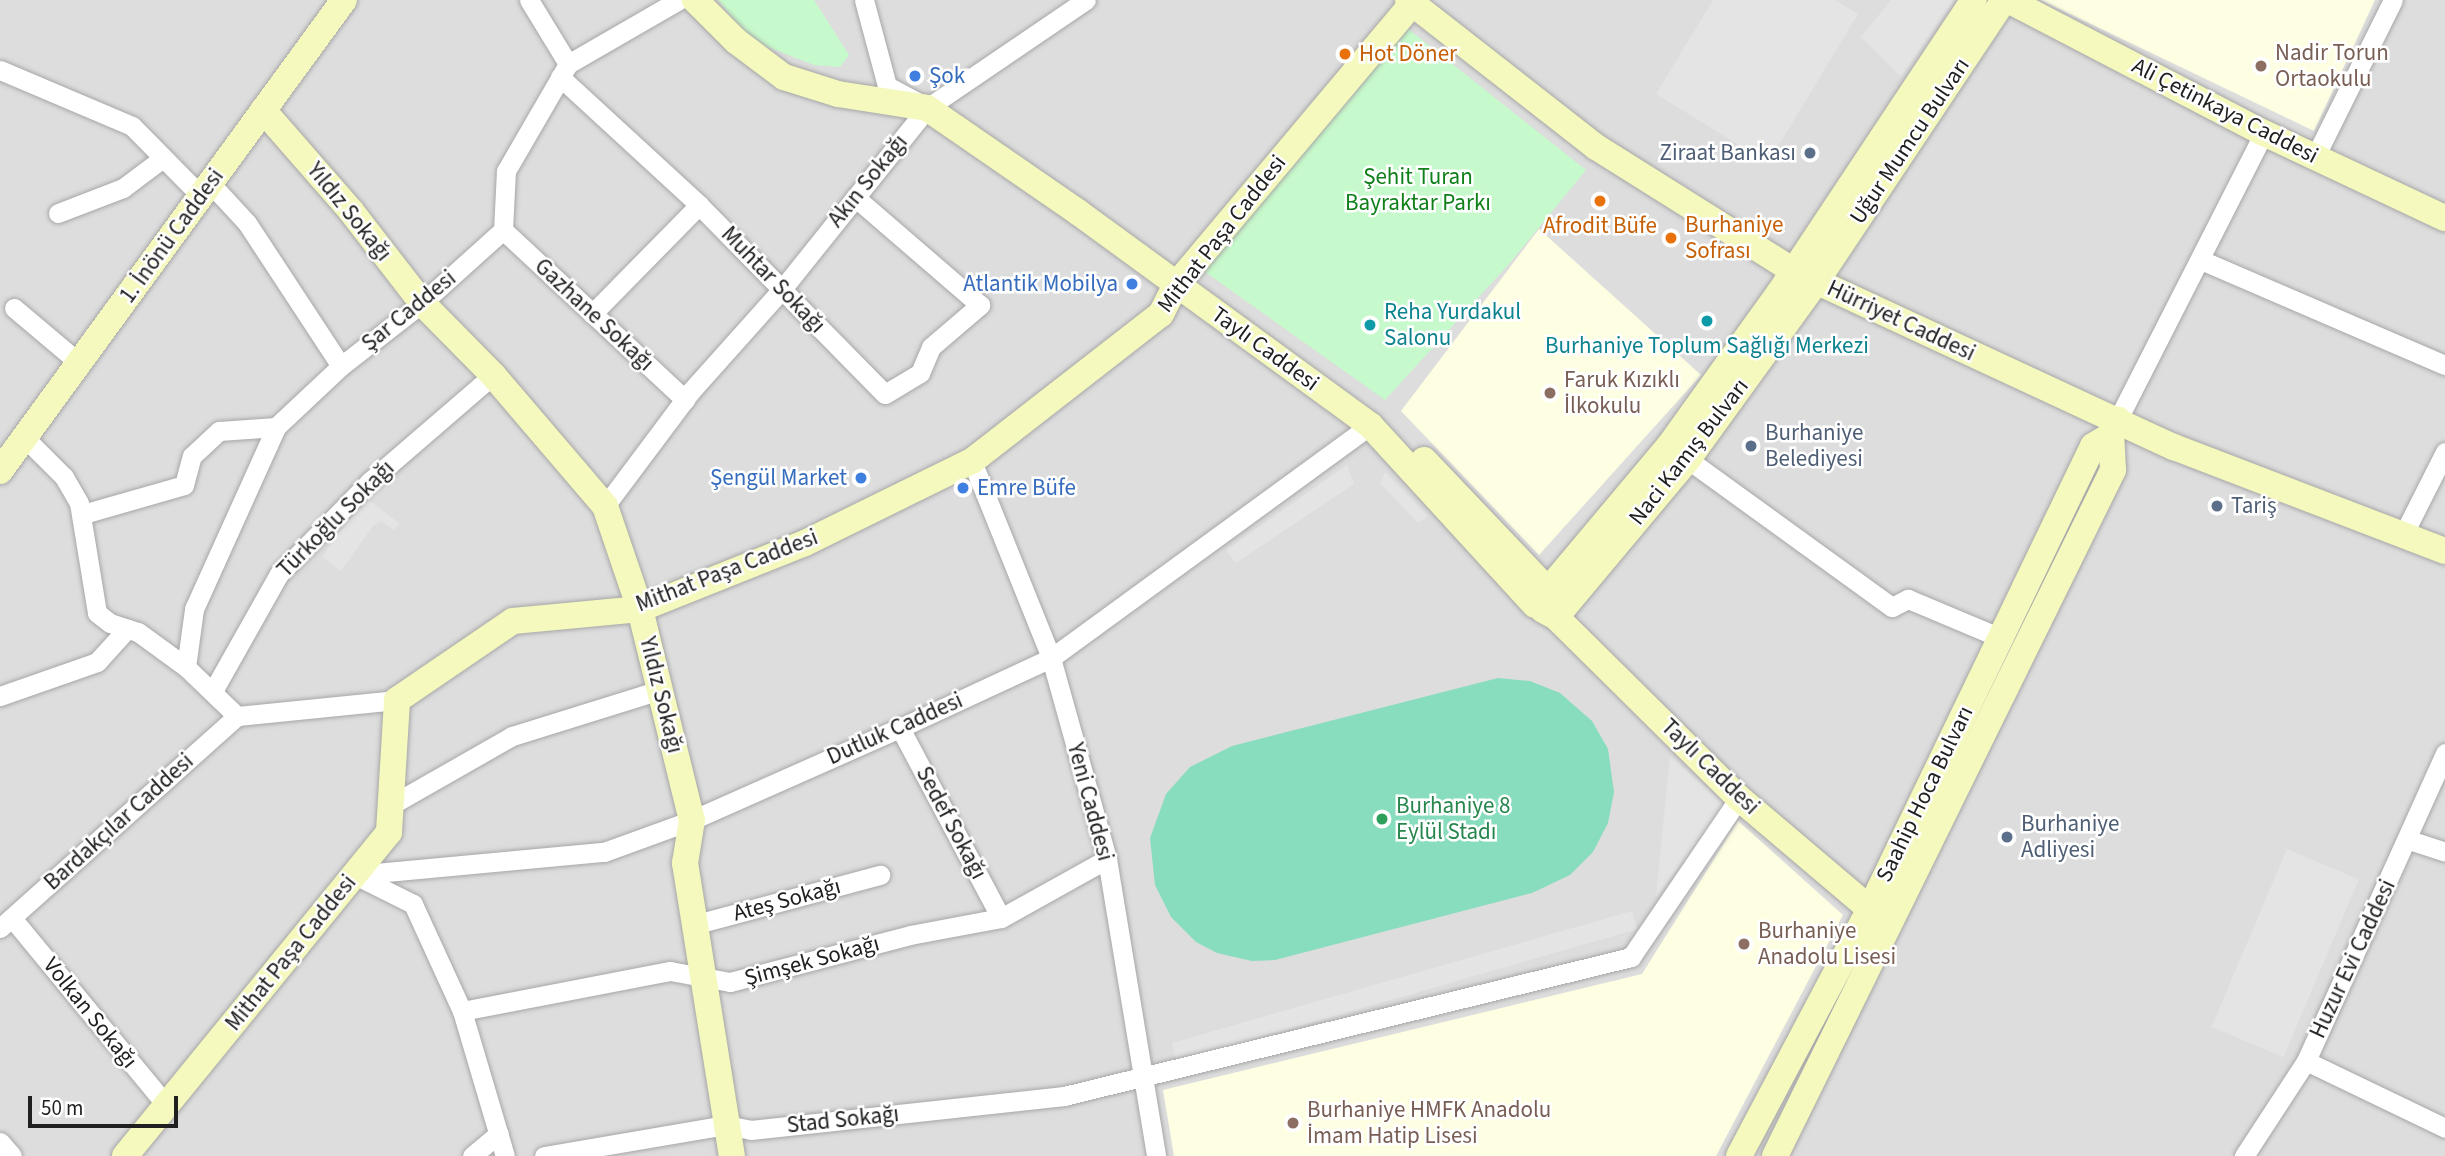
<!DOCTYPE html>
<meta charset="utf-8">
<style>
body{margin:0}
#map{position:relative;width:2445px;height:1156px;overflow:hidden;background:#f1eee7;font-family:"Source Sans 3",sans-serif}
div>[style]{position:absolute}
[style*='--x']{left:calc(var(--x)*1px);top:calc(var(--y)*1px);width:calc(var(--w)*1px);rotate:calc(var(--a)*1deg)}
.residential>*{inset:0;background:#dedddd;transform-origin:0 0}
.education>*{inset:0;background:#fefee2}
.park>*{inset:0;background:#c6f9cb}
.pitch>*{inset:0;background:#87ddbd}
.parking>*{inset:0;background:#e4e4e4;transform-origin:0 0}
.roads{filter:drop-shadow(0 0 2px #a7a7a7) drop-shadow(0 0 2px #a7a7a7)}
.street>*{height:19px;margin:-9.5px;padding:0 9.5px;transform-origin:9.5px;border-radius:9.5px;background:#fff}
.secondary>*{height:26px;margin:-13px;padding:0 13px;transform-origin:13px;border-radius:13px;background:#f5f9bd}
.dots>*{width:19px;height:19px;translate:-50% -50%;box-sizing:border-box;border:4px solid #fff;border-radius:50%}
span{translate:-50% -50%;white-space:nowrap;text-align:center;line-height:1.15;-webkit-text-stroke:5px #fff;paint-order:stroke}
.education-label{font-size:23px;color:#785e54}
.left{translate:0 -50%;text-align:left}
.food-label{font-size:23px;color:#c56008}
.shop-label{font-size:23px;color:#366cbe}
.right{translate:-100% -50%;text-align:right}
.street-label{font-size:23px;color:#202020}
.service-label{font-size:23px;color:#4e5e75}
.park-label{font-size:23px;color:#0e7f19}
.culture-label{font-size:23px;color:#0d838f}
.leisure-label{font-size:23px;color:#27864d}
.scale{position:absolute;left:28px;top:1096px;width:150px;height:32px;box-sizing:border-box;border:4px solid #202020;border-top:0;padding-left:9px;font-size:21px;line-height:24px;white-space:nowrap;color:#202020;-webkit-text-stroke:5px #fff;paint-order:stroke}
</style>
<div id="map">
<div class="residential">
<div style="left:0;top:0;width:2445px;height:1156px"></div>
</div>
<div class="education">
<div style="clip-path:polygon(2041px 0,2375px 0,2314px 131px)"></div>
<div style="clip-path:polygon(1539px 229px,1701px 375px,1539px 555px,1401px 411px)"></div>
<div style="clip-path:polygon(1738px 821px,1843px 915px,1716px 1156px,1174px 1156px,1163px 1090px,1642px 974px)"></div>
</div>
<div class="park">
<div style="clip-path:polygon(718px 0,814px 0,849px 55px,840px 67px,814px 65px,752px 41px)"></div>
<div style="clip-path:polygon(1402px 24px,1586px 170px,1509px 264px,1385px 400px,1201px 269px)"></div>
</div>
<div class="pitch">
<div style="clip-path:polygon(1498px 678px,1530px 681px,1560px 693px,1592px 721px,1608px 749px,1614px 792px,1608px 823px,1593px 852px,1570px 875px,1532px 893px,1275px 960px,1252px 961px,1217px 953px,1196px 942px,1171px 917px,1155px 885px,1150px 838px,1166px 794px,1190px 767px,1232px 746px)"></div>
</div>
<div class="parking">
<div style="clip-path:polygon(1713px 0,1835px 0,1858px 14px,1768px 163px,1656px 94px)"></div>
<div style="clip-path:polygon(1891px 0,1954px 0,1901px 77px,1861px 37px)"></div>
<div style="clip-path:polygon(1347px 465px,1354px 484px,1236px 563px,1226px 550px)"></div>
<div style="clip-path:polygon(1385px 472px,1428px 516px,1418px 523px,1380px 483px)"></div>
<div style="clip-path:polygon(366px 498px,399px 523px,394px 530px,381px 521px,373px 526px,341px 571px,322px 557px)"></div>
<div style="clip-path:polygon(1670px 756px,1726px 805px,1656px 897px)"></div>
<div style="left:2287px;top:849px;width:78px;height:193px;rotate:23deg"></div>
<div style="left:1632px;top:911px;width:19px;height:479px;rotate:74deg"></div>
</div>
<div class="roads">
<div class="street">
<div style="--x:529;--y:0;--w:75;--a:58.6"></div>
<div style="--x:864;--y:0;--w:89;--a:75"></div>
<div style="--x:887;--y:86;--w:34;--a:28"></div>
<div style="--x:0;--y:70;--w:143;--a:23"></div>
<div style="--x:132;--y:126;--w:98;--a:45.4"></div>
<div style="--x:560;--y:77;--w:189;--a:42.6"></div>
<div style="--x:699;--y:205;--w:265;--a:45.5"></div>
<div style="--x:885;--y:394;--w:41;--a:-31"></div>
<div style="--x:920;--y:373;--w:28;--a:-67"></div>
<div style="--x:931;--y:347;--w:65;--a:-40.6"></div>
<div style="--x:980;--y:305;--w:165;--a:-139.2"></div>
<div style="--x:2315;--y:157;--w:175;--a:-63.6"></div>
<div style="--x:210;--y:183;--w:54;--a:47.2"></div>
<div style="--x:247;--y:223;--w:171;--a:56.7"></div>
<div style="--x:58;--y:213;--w:70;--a:-21"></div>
<div style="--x:123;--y:188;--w:50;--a:-36.9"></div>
<div style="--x:503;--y:230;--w:249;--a:43"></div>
<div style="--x:2201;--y:260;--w:266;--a:23.3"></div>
<div style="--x:14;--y:308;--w:85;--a:40.2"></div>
<div style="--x:592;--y:314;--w:153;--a:-45.5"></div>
<div style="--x:2118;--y:419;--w:321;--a:-63"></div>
<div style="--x:25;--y:438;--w:55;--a:45"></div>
<div style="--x:64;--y:477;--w:30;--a:60"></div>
<div style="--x:79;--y:503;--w:111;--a:80.7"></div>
<div style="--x:97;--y:613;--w:16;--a:38"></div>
<div style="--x:110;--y:623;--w:29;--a:18"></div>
<div style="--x:138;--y:632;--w:59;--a:36.1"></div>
<div style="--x:186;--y:667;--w:71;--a:43.9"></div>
<div style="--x:1679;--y:453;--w:263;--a:35.9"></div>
<div style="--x:1892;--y:607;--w:18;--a:-27"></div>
<div style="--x:1908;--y:599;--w:101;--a:22.8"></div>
<div style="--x:972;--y:461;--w:212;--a:68.1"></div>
<div style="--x:1051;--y:658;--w:209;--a:74.4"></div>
<div style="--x:1107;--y:859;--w:301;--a:80.6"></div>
<div style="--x:605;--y:506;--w:144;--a:-53.2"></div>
<div style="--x:691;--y:391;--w:138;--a:-48.2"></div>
<div style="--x:783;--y:288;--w:231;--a:-51.3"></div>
<div style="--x:927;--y:108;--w:192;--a:-34.2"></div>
<div style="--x:83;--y:514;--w:105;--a:-16"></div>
<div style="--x:184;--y:485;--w:30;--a:-75"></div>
<div style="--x:192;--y:456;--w:37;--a:-43"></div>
<div style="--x:219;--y:431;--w:57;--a:-4"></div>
<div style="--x:2403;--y:535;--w:93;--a:-63.2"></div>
<div style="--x:186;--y:667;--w:59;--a:-82.1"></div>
<div style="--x:194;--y:609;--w:200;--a:-65.7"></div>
<div style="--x:276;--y:427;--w:89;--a:-43.2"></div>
<div style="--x:341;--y:366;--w:103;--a:-37.9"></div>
<div style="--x:422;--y:303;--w:109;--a:-42"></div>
<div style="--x:503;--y:230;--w:59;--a:-87.1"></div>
<div style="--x:506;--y:171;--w:124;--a:-59.9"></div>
<div style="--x:568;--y:64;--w:128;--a:-30"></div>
<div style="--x:213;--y:691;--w:134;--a:-60.6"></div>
<div style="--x:279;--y:574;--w:129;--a:-45.6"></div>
<div style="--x:369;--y:482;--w:164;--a:-40.8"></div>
<div style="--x:0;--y:696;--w:103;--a:-19.3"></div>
<div style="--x:97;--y:662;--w:45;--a:-47.7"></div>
<div style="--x:900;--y:728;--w:215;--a:62"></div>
<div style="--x:391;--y:805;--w:139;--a:-29.7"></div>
<div style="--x:512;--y:736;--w:155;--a:-17.3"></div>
<div style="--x:2409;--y:840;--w:38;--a:18"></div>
<div style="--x:354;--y:875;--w:251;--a:-5.3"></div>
<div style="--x:604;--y:852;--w:94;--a:-20"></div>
<div style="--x:692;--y:820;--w:227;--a:-23.9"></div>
<div style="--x:900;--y:728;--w:166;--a:-24.9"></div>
<div style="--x:1051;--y:658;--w:395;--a:-36.1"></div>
<div style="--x:355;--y:875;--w:65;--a:26.6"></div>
<div style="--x:413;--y:904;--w:118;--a:65.4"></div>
<div style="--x:462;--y:1011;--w:151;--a:73.5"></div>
<div style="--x:12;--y:918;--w:245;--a:50.5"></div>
<div style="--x:693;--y:925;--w:194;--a:-15"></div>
<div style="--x:0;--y:928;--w:318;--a:-41.8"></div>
<div style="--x:237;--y:716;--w:161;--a:-5.7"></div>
<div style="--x:462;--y:1011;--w:212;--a:-10.9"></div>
<div style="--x:670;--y:971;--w:61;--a:10.4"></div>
<div style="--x:730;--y:982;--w:186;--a:-14.6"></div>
<div style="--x:910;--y:935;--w:93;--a:-10.6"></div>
<div style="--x:1001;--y:918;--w:121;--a:-29.1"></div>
<div style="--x:2306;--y:1061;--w:154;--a:25.7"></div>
<div style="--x:0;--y:1142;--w:18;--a:49"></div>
<div style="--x:472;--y:1156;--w:35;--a:-40"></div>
<div style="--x:544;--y:1156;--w:185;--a:-9.7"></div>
<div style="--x:726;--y:1125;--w:25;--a:11"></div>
<div style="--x:751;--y:1130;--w:315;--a:-6.2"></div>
<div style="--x:1064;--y:1096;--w:584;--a:-13.77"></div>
<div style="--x:1631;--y:957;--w:192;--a:-55.8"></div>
<div style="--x:2244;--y:1156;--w:113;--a:-56.9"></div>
<div style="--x:2306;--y:1061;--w:338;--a:-65.7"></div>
</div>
<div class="secondary">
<div style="--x:695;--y:0;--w:58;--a:45"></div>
<div style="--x:736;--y:41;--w:60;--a:36.9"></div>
<div style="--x:784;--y:77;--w:57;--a:17.5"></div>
<div style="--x:838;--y:94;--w:90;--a:8.9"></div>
<div style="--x:927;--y:108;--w:185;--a:34.6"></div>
<div style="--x:1079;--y:213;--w:360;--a:36.1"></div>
<div style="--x:1370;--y:425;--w:244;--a:47.5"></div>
<div style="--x:1408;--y:0;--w:239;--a:38"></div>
<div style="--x:1596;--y:147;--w:234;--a:32.1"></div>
<div style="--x:1794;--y:271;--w:419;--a:24.9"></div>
<div style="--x:2174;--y:447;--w:290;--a:21"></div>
<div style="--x:2008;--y:0;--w:288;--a:27.5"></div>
<div style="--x:2264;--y:133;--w:200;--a:25.2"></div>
<div style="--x:263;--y:110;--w:134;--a:48.9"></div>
<div style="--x:351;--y:211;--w:116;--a:52.3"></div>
<div style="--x:422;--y:303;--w:101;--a:45.4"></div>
<div style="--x:493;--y:375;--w:172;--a:49.5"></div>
<div style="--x:605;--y:506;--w:109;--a:71.2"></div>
<div style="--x:640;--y:609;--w:217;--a:76.2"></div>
<div style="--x:692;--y:820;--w:44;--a:99.2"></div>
<div style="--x:685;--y:863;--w:297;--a:80.9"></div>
<div style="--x:1424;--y:460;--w:180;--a:46.4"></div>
<div style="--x:1548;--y:590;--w:188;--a:-50"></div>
<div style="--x:1669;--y:446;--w:188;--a:-54.3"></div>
<div style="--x:1779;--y:293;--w:352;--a:-56.4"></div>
<div style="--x:0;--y:471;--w:583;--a:-53.86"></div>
<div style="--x:1543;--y:610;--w:15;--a:28"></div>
<div style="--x:1556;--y:617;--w:257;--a:44.7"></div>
<div style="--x:1739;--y:798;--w:172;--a:40.3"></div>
<div style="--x:1556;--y:617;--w:206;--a:-50.1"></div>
<div style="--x:1688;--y:459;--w:218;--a:-54.1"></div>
<div style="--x:1816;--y:282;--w:339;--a:-56.3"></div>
<div style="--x:125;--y:1156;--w:418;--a:-50.8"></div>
<div style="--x:389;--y:832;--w:132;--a:-86.5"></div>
<div style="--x:397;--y:700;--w:140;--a:-34.3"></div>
<div style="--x:513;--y:621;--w:128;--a:-5.4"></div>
<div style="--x:640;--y:609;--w:178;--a:-21.8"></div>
<div style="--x:805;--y:543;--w:186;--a:-26.2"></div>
<div style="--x:972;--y:461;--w:239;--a:-37.9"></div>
<div style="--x:1161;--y:314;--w:33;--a:-63"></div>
<div style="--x:1176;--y:285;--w:372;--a:-50"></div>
<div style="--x:1739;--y:1156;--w:280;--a:-62.1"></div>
<div style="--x:1870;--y:909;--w:514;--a:-64.28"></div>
<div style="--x:2093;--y:446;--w:21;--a:-31"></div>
<div style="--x:2111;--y:435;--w:17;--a:-66"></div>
<div style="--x:1775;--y:1156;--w:765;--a:-63.77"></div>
<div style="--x:2113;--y:470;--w:35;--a:-93"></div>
</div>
</div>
<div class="dots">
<div style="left:1345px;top:54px;background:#e8710a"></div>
<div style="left:2261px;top:66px;background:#8d6e63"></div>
<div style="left:915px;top:76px;background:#3f7fe0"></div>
<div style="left:1810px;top:153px;background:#5c6f8a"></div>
<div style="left:1600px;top:201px;background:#e8710a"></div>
<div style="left:1671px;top:238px;background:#e8710a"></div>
<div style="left:1132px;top:284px;background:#3f7fe0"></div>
<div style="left:1707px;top:321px;background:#0f9aa8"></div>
<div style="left:1370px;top:325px;background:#0f9aa8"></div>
<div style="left:1550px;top:393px;background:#8d6e63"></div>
<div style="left:1751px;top:446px;background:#5c6f8a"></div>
<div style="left:861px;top:478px;background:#3f7fe0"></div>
<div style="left:963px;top:488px;background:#3f7fe0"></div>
<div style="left:2217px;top:506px;background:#5c6f8a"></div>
<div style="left:1382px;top:819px;background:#2e9e5b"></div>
<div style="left:2007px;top:837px;background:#5c6f8a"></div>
<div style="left:1744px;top:944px;background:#8d6e63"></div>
<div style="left:1293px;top:1123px;background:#8d6e63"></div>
</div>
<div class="education-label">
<span class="left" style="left:2275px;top:66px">Nadir Torun<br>Ortaokulu</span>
<span class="left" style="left:1564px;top:393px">Faruk Kızıklı<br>İlkokulu</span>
<span class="left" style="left:1758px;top:944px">Burhaniye<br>Anadolu Lisesi</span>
<span class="left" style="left:1307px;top:1123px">Burhaniye HMFK Anadolu<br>İmam Hatip Lisesi</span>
</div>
<div class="food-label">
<span class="left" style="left:1359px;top:54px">Hot Döner</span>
<span class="left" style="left:1685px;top:238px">Burhaniye<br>Sofrası</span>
<span style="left:1600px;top:226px">Afrodit Büfe</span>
</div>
<div class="shop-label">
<span class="left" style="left:929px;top:76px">Şok</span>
<span class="right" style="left:1118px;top:284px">Atlantik Mobilya</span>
<span class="right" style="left:847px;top:478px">Şengül Market</span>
<span class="left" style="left:977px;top:488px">Emre Büfe</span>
</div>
<div class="street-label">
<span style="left:2225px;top:111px;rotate:27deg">Ali Çetinkaya Caddesi</span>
<span style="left:1910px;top:141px;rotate:-56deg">Uğur Mumcu Bulvarı</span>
<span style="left:868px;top:181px;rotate:-51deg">Akın Sokağı</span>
<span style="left:349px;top:212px;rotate:51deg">Yıldız Sokağı</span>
<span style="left:1222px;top:234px;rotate:-52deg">Mithat Paşa Caddesi</span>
<span style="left:172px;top:236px;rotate:-54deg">1. İnönü Caddesi</span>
<span style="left:773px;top:280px;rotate:46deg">Muhtar Sokağı</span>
<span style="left:409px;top:311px;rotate:-39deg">Şar Caddesi</span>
<span style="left:594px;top:315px;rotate:43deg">Gazhane Sokağı</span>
<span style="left:1901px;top:321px;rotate:25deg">Hürriyet Caddesi</span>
<span style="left:1265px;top:349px;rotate:36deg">Taylı Caddesi</span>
<span style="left:1689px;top:452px;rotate:-52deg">Naci Kamış Bulvarı</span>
<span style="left:336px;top:519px;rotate:-45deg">Türkoğlu Sokağı</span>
<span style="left:727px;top:571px;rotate:-21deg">Mithat Paşa Caddesi</span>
<span style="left:661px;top:695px;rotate:76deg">Yıldız Sokağı</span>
<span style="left:895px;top:729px;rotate:-24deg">Dutluk Caddesi</span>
<span style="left:1710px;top:767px;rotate:44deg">Taylı Caddesi</span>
<span style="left:1925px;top:794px;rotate:-64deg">Saahip Hoca Bulvarı</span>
<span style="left:1090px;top:802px;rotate:75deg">Yeni Caddesi</span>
<span style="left:119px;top:822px;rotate:-42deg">Bardakçılar Caddesi</span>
<span style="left:951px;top:823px;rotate:62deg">Sedef Sokağı</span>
<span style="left:787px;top:900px;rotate:-15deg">Ateş Sokağı</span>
<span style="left:291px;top:953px;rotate:-51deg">Mithat Paşa Caddesi</span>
<span style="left:2353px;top:959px;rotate:-65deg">Huzur Evi Caddesi</span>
<span style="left:812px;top:961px;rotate:-15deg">Şimşek Sokağı</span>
<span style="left:90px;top:1013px;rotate:51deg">Volkan Sokağı</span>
<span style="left:843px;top:1120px;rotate:-6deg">Stad Sokağı</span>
</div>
<div class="service-label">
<span class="right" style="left:1796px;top:153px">Ziraat Bankası</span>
<span class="left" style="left:1765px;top:446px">Burhaniye<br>Belediyesi</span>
<span class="left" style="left:2231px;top:506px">Tariş</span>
<span class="left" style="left:2021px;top:837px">Burhaniye<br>Adliyesi</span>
</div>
<div class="park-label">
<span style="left:1418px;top:190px">Şehit Turan<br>Bayraktar Parkı</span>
</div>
<div class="culture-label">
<span class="left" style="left:1384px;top:325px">Reha Yurdakul<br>Salonu</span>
<span style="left:1707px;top:346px">Burhaniye Toplum Sağlığı Merkezi</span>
</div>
<div class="leisure-label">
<span class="left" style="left:1396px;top:819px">Burhaniye 8<br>Eylül Stadı</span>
</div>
<div class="scale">50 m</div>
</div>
